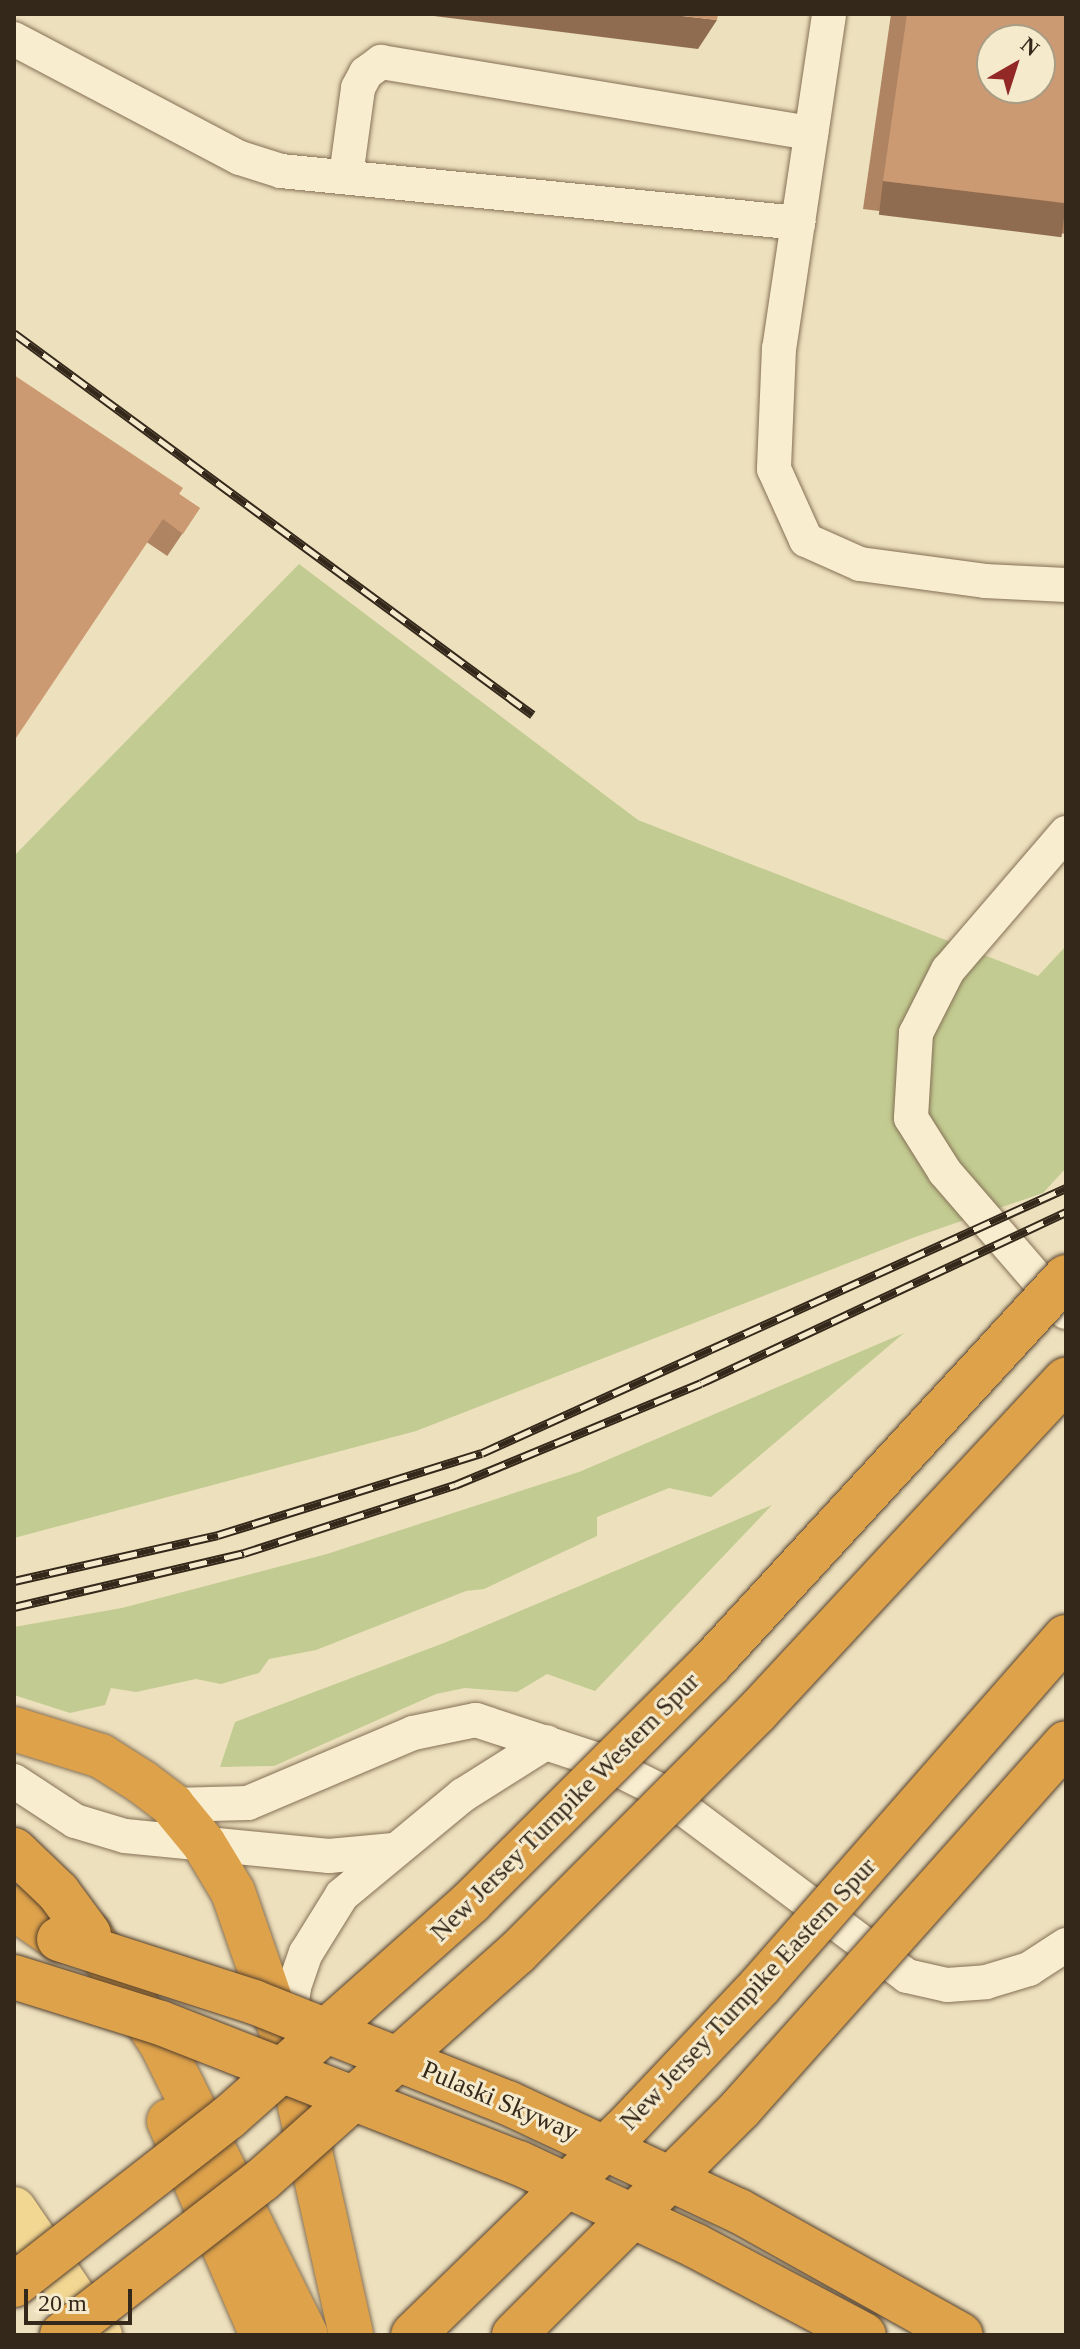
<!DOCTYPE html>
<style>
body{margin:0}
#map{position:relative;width:1080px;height:2349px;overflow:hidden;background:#ede0bd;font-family:Georgia,serif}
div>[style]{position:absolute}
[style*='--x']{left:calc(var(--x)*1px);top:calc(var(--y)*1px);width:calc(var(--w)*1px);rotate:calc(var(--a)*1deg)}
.green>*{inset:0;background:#c2cb91}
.roads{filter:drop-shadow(0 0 2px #857056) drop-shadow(0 0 2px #857056)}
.minor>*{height:34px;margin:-17px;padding:0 17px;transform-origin:17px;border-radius:17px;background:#f8edcf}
.major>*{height:44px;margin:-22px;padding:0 22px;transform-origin:22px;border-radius:22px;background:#f2d793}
.highway>*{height:44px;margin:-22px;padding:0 22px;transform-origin:22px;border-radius:22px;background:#dea24b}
.rail>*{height:9px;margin-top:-4.5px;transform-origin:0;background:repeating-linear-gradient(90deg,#f5eacc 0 18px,#34281b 0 36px);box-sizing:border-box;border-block:2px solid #34281b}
.bridges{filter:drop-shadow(0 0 2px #523e2b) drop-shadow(0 0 2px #523e2b)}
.highway-bridge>*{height:44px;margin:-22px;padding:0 22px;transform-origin:22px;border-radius:22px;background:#dea24b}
.wall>*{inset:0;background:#af8462;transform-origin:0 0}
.shaded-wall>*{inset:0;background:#8f6c50;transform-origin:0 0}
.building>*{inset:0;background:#cc9a72}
span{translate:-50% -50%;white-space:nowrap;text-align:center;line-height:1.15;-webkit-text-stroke:6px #f5eacc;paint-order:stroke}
.street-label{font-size:26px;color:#34281b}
.frame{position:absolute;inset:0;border:16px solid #34281b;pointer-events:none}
.north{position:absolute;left:976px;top:24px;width:80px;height:80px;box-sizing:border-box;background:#f5eacc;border:2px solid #a89c85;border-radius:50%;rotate:39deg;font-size:22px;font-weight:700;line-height:32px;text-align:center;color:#34281b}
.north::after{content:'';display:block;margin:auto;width:28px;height:36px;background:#932927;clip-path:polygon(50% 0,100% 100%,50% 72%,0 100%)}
.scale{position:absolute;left:24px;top:2289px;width:108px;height:36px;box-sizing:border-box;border:4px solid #34281b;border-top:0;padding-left:10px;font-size:24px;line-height:28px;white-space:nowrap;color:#34281b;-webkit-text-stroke:6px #f5eacc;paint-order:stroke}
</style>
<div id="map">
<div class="green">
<div style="clip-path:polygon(299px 564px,638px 820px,1038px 976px,1066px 946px,1066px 1168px,1043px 1193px,915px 1237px,416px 1431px,14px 1538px,14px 856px)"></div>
<div style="clip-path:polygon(904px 1333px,711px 1497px,669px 1488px,597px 1517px,597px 1536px,484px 1589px,466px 1591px,316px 1650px,269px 1659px,259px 1673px,221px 1684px,196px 1679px,136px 1692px,111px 1688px,105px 1705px,70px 1713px,14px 1695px,14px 1627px,122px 1608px,327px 1554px,579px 1472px)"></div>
<div style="clip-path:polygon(772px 1505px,595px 1691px,547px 1674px,517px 1692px,465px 1688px,436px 1694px,274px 1766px,220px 1767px,235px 1722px,444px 1643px)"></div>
</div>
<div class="roads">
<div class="minor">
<div style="--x:829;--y:15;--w:337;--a:98.5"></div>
<div style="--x:779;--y:348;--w:121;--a:92.4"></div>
<div style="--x:774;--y:469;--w:78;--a:65.7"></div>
<div style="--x:806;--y:540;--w:59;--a:24"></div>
<div style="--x:860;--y:564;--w:126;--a:7.7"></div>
<div style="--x:985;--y:581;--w:81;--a:2.8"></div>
<div style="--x:14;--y:39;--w:255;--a:27.8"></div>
<div style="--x:240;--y:158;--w:43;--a:17.6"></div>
<div style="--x:281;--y:171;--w:520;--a:5.74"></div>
<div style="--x:346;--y:176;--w:89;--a:-82.2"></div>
<div style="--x:358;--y:88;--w:17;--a:-62"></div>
<div style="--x:366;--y:73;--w:19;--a:-36"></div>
<div style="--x:381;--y:62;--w:436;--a:9.4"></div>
<div style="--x:1066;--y:833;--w:181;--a:130.7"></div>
<div style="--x:948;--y:970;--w:71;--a:116.9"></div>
<div style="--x:916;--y:1033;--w:85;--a:93.4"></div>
<div style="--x:911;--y:1118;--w:64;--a:57.8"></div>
<div style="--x:945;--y:1172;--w:185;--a:49.2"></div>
<div style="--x:14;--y:1781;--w:73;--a:33.3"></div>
<div style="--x:75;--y:1821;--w:52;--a:16.7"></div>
<div style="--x:125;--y:1836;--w:205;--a:5.6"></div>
<div style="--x:329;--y:1856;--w:62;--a:-5.5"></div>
<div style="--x:172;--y:1805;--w:76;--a:-1.5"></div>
<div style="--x:248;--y:1803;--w:179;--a:-23"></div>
<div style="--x:413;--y:1733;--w:64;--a:-11.7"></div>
<div style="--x:476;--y:1720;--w:132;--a:18.2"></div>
<div style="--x:601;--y:1761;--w:63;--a:26.6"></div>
<div style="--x:657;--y:1789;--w:312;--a:36.8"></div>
<div style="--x:907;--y:1976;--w:41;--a:12.7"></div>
<div style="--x:947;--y:1985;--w:39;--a:-4"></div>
<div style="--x:986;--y:1982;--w:45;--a:-16.8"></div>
<div style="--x:1029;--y:1969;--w:44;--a:-33"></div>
<div style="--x:287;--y:2041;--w:54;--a:-82.6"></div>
<div style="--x:294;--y:1987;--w:36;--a:-71"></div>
<div style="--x:306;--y:1953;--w:68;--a:-58.2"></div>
<div style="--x:342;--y:1895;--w:157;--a:-39.6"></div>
<div style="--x:463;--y:1795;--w:99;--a:-32.2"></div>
</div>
<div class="major">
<div style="--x:14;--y:2209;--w:153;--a:55.7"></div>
</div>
<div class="highway">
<div style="--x:14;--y:1729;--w:91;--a:17.2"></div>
<div style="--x:101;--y:1756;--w:49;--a:32.4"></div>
<div style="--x:142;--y:1782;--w:38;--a:37"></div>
<div style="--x:172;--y:1805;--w:50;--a:50.6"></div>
<div style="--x:204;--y:1844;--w:56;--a:58.9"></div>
<div style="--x:233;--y:1892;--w:165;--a:70.9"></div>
<div style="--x:287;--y:2048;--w:294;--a:77.4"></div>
<div style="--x:14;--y:1908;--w:55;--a:34.6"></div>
<div style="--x:90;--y:1935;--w:129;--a:56.7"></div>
<div style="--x:161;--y:2043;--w:326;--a:63.6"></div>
<div style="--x:169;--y:2121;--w:233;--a:66.5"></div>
</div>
</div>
<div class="rail">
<div style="--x:14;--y:333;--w:644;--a:36.35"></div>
<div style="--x:14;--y:1581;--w:209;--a:-12.7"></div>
<div style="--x:218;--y:1535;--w:276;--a:-17.3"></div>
<div style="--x:482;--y:1453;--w:641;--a:-24.41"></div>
<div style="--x:14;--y:1607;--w:236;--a:-13.2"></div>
<div style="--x:244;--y:1553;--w:222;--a:-17.9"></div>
<div style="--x:455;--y:1485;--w:266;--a:-22.5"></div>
<div style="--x:701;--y:1383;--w:403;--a:-25.1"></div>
</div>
<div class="bridges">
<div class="highway-bridge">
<div style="--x:14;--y:1850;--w:61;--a:43.7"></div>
<div style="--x:58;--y:1892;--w:52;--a:53.6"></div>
<div style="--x:59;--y:1939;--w:205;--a:17.9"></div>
<div style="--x:254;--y:2002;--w:273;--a:21.7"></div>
<div style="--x:508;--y:2103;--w:255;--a:25.1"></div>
<div style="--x:739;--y:2211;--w:254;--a:29.2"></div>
<div style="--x:14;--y:1977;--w:154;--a:17.4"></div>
<div style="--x:161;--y:2023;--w:384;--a:21.4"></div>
<div style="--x:519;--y:2163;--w:195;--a:25.1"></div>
<div style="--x:696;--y:2246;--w:190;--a:27.9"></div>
<div style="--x:14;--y:2285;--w:273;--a:-38"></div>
<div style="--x:229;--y:2117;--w:324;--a:-41.6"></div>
<div style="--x:471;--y:1902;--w:337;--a:-44.9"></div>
<div style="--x:710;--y:1664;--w:526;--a:-47.39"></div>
<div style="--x:62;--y:2335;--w:253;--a:-37.8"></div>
<div style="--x:262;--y:2180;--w:341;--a:-41.7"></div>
<div style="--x:517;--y:1953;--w:340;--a:-45.1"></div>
<div style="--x:757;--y:1712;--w:454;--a:-47.1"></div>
<div style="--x:413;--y:2335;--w:293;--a:-44.2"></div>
<div style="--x:623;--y:2131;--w:199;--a:-46.6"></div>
<div style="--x:760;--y:1986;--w:464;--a:-48.8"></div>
<div style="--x:514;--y:2335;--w:320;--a:-45"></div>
<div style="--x:740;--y:2109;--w:490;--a:-48.3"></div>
</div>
</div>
<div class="wall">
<div style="clip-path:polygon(891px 14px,1066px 14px,1066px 234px,863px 209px)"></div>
<div style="left:179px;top:494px;width:25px;height:58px;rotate:34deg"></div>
</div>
<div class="shaded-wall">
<div style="clip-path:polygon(418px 14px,665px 14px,717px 20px,698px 49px)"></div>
<div style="left:883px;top:181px;width:184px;height:34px;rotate:7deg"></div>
</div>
<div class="building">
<div style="clip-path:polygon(665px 14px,718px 14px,717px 20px)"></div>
<div style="clip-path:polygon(evenodd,907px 14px,1066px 14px,1066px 203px,883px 181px,907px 14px,992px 40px,1040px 40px,1040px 88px,992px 88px,992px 40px)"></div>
<div style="clip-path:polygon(14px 375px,183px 488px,179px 494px,200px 508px,183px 534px,163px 519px,14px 741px)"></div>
</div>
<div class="street-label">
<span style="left:565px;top:1807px;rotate:-45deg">New Jersey Turnpike Western Spur</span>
<span style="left:748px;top:1994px;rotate:-47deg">New Jersey Turnpike Eastern Spur</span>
<span style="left:500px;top:2101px;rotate:23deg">Pulaski Skyway</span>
</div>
<div class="frame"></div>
<div class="north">N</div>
<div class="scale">20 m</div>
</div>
